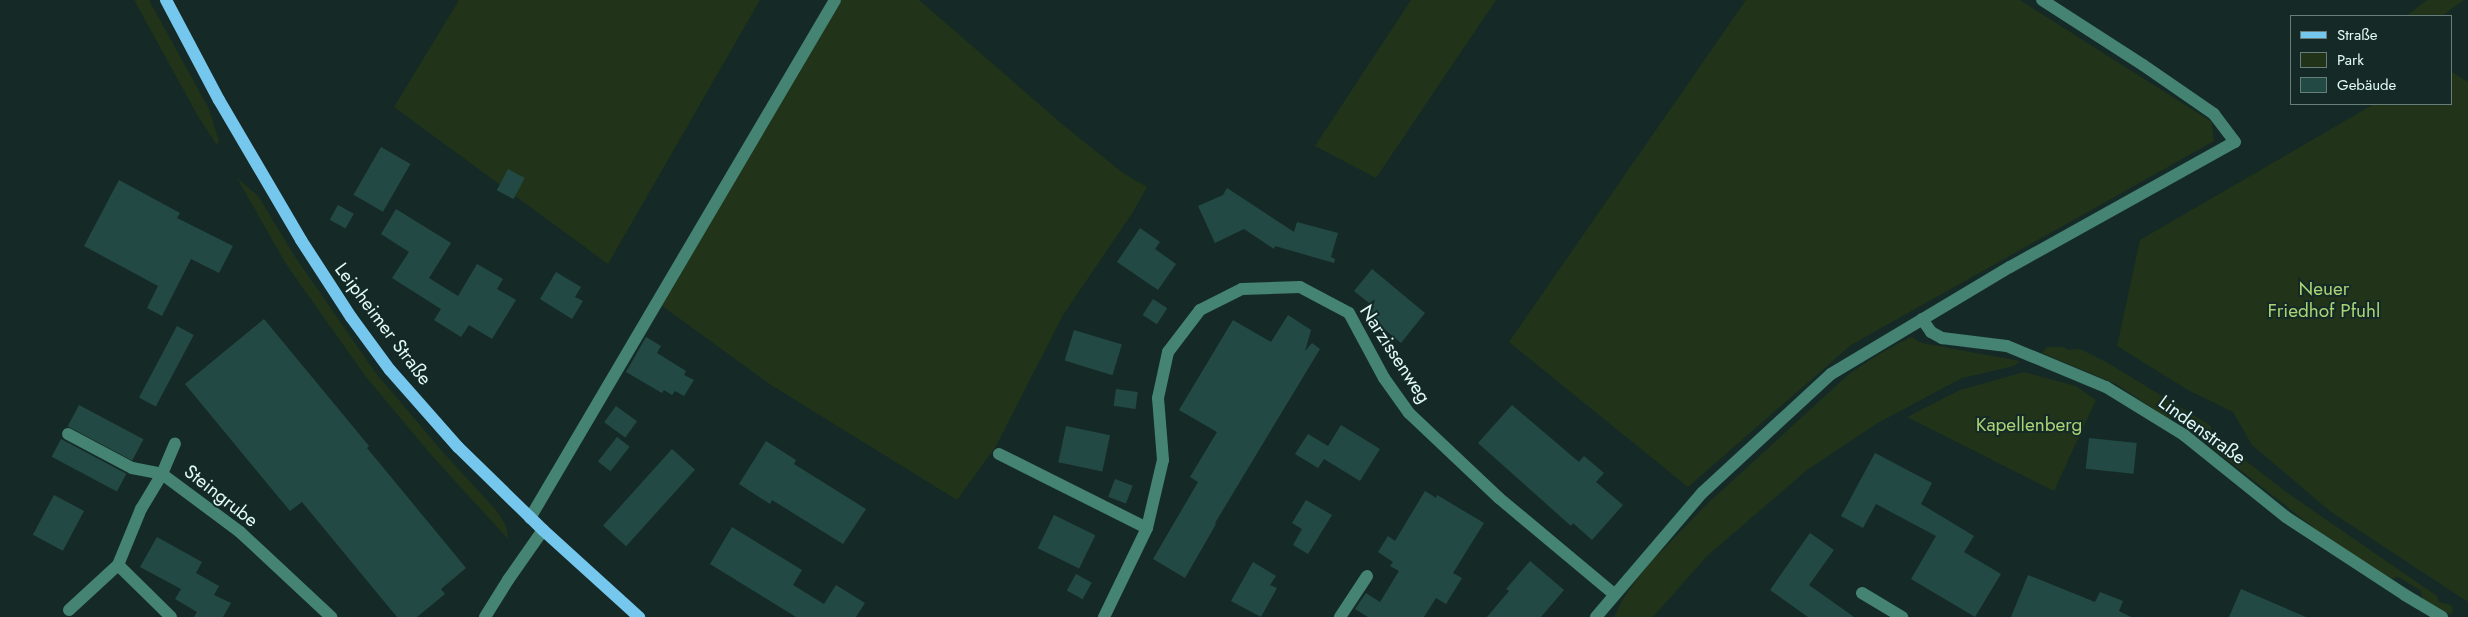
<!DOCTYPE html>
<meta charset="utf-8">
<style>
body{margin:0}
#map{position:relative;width:2468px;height:617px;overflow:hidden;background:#152a27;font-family:Jost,sans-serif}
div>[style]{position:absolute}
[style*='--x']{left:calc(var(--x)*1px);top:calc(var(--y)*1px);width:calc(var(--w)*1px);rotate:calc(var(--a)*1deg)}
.green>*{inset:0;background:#213318}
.building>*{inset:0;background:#234945;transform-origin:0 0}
.minor>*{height:12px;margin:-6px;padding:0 6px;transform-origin:6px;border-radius:6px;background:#458373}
.major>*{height:12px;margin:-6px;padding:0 6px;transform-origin:6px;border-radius:6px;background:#75c7ee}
span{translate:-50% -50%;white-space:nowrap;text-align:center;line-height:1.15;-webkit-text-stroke:4px #152a27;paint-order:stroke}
.park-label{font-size:19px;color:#a9d474}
.street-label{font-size:19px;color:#e1fbf7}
.legend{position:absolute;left:2290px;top:15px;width:162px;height:90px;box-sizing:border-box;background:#152a27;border:1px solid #677e7a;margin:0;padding:6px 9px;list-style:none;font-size:15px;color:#e1fbf7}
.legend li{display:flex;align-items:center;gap:10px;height:25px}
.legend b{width:25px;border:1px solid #677e7a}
</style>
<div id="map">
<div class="green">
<div style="clip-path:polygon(134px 0,149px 0,209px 109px,219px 141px,217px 145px,199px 118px)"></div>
<div style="clip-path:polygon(459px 0,760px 0,608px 264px,394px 107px)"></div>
<div style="clip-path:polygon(840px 0,919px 0,1062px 124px,1123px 173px,1147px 187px,1133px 212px,1063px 315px,996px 446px,957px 500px,771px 385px,661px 305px)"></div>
<div style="clip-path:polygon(1411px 0,1496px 0,1376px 178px,1315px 146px)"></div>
<div style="clip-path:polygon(1746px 0,2020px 0,2212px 122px,2214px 141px,1851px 345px,1688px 487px,1509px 342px)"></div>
<div style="clip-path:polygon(2427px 0,2464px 0,2442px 16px,2406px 16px)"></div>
<div style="clip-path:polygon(2452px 72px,2468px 82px,2468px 602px,2331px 512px,2252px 445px,2233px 412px,2188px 390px,2117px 346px,2140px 240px,2374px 104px,2452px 104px)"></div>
<div style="clip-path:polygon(237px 178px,258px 196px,296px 258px,375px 372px,441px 450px,496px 510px,506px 526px,508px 539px,433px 457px,366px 377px,286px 264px)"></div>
<div style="clip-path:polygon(1911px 337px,1922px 343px,2020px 361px,2014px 366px,1962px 378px,1876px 424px,1807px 470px,1707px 556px,1653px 617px,1614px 617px,1624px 597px,1648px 565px,1706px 505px,1849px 374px,1881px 353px)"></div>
<div style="clip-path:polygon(2047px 347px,2064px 347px,2068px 350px,2080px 349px,2108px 363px,2211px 426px,2212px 435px,2289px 494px,2437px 596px,2439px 602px,2451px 605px,2453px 610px,2451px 615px,2423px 599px,2420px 590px,2398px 577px,2390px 579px,2319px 532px,2202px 440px,2198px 429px,2176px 415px,2169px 419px,2116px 384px,2042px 353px)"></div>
<div style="clip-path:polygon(2024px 372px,2076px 386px,2096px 400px,2054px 491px,1907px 417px,1960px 390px)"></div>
</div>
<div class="building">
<div style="left:381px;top:147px;width:34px;height:55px;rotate:30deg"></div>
<div style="left:508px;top:169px;width:19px;height:24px;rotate:28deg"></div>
<div style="clip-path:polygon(119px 180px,180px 213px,177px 218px,233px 246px,219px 273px,191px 259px,162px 316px,147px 308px,158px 286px,84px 246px)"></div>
<div style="clip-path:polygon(1227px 188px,1294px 232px,1297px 222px,1338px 233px,1331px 257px,1335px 259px,1334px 263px,1275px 246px,1274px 249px,1244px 229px,1215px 243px,1198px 206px,1223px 195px)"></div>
<div style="left:338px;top:205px;width:18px;height:17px;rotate:29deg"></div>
<div style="clip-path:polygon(396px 209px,451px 243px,429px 278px,458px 296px,477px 264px,503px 279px,497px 289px,516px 300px,492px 339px,469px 325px,461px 337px,434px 320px,441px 309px,392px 278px,409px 252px,381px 234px)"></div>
<div style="clip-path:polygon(1140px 228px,1160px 242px,1155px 249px,1176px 264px,1158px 290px,1117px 262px)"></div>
<div style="clip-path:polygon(1372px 269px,1425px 313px,1401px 343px,1367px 315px,1374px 307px,1354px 291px)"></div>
<div style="clip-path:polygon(556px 272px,581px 287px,575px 297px,583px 301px,572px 319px,540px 299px)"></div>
<div style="left:1153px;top:299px;width:17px;height:19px;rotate:33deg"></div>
<div style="clip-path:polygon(1288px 315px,1311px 330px,1305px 351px,1312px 343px,1320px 349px,1215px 523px,1216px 524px,1185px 578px,1153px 559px,1198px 482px,1190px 477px,1217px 432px,1179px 410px,1233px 320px,1271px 342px)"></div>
<div style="clip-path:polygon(264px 319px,369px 446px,367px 448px,466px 568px,441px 589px,445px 594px,417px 617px,397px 617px,302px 502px,290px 511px,185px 384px)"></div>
<div style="left:177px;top:326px;width:19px;height:81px;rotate:28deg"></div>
<div style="left:1074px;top:330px;width:50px;height:32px;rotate:17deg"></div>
<div style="clip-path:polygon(646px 337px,661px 346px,657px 353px,686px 371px,684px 375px,694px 380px,684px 396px,675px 391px,672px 395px,664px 390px,662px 393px,626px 372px)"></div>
<div style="left:1116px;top:389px;width:22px;height:17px;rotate:8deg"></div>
<div style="left:79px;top:405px;width:73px;height:24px;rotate:28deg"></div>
<div style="clip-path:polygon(1512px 405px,1579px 462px,1584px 456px,1604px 473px,1596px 482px,1623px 505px,1592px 540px,1573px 523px,1571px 526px,1478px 443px)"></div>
<div style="left:616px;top:406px;width:26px;height:20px;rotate:36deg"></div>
<div style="clip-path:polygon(1341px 425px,1380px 449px,1360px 481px,1324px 459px,1318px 468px,1295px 454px,1308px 434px,1328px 446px)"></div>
<div style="left:1066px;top:426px;width:45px;height:37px;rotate:12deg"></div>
<div style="left:617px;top:437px;width:16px;height:31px;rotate:38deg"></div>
<div style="left:2089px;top:438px;width:48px;height:31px;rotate:6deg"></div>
<div style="left:61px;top:439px;width:74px;height:20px;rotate:28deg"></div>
<div style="clip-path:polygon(766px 441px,796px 460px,794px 464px,866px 509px,843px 544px,772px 500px,770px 504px,739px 484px)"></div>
<div style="left:672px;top:449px;width:31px;height:103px;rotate:42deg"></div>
<div style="clip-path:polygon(1875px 453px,1932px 483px,1921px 504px,1974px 536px,1964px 552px,2001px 574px,1975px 617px,1911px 579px,1936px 536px,1876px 504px,1863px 528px,1841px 516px)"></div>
<div style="left:1115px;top:479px;width:19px;height:19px;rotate:21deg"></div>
<div style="clip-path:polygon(1425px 491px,1436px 498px,1437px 495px,1484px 523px,1453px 573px,1462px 578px,1446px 604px,1436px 598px,1424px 617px,1368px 617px,1355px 609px,1366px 593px,1380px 602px,1399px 571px,1390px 566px,1393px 562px,1378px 552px,1388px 536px,1395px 541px)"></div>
<div style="left:54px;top:495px;width:34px;height:45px;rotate:28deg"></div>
<div style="clip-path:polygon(1306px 500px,1332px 515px,1308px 554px,1293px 545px,1302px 529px,1292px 523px)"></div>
<div style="left:1054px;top:515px;width:46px;height:37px;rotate:26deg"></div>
<div style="clip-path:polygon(732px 527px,802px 570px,793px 585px,824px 604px,836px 585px,865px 603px,856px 617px,796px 617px,710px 564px)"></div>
<div style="clip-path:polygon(1810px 533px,1834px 550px,1809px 585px,1854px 617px,1808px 617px,1770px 590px)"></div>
<div style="clip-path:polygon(157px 537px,202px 562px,196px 573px,219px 586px,214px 595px,231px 603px,223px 617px,194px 617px,197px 612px,175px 599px,181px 589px,140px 567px)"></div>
<div style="clip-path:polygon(1530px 561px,1564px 590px,1541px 617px,1487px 617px,1509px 591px,1506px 589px)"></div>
<div style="clip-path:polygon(1253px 562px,1276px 576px,1270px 585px,1277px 588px,1261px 617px,1231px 601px)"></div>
<div style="left:1076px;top:574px;width:18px;height:19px;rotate:29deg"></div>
<div style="clip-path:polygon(2028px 575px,2095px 602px,2100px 592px,2123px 601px,2119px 611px,2131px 617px,2011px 617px)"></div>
<div style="clip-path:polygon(2241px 589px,2306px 617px,2229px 617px)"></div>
</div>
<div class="minor">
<div style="--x:1922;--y:319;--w:16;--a:55"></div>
<div style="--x:1931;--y:332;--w:13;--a:29"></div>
<div style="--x:1942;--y:338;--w:65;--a:7"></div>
<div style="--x:2007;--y:346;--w:107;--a:22.5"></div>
<div style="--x:2106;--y:387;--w:92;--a:31.6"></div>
<div style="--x:2184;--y:435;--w:131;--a:38.8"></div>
<div style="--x:2286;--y:517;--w:142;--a:33.2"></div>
<div style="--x:2405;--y:595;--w:43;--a:30.7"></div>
<div style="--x:68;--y:434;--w:72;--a:28"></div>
<div style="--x:132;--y:468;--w:31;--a:11"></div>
<div style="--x:162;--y:474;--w:97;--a:36.6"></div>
<div style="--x:240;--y:532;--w:125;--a:43"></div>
<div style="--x:999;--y:454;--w:165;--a:26.6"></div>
<div style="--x:530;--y:518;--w:601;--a:-59.51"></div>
<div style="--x:1862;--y:593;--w:47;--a:31"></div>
<div style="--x:69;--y:610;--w:67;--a:-42.6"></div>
<div style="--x:171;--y:617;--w:74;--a:-135.5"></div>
<div style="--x:118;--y:565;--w:61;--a:-67.7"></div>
<div style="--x:141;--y:509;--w:41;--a:-59"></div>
<div style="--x:162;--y:474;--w:33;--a:-67"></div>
<div style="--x:485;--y:617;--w:44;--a:-58.1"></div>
<div style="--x:508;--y:580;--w:61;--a:-55"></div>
<div style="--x:1104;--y:617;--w:99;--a:-64.2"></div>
<div style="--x:1147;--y:528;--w:70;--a:-76.8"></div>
<div style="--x:1163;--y:460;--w:62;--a:-94.6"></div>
<div style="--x:1158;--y:398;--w:47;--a:-77.7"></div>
<div style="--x:1168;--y:352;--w:53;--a:-52.7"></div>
<div style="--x:1200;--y:310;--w:47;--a:-26.6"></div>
<div style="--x:1242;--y:289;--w:58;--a:-2"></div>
<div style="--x:1300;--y:287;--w:55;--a:28"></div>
<div style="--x:1349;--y:313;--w:74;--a:61.7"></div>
<div style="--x:1384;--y:378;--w:43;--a:54.5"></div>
<div style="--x:1409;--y:413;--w:124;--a:43.4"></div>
<div style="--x:1499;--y:498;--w:150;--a:39.9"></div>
<div style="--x:1340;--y:617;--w:49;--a:-56.6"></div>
<div style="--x:1596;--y:617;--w:163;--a:-49.5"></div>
<div style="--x:1702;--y:493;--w:176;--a:-42.7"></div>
<div style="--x:1831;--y:374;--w:209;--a:-30.9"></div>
<div style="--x:2010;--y:267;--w:257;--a:-29.1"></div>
<div style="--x:2235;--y:142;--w:35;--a:-127"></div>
<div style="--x:2214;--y:114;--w:86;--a:-145.4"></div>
<div style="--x:2143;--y:65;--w:120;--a:-147.2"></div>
</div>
<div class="major">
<div style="--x:166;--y:0;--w:113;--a:62.1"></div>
<div style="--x:219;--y:100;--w:162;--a:59.6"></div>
<div style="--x:301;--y:240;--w:92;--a:57"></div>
<div style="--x:351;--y:317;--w:66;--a:53.7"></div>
<div style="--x:390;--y:370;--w:103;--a:48.6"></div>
<div style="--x:458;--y:447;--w:119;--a:44.3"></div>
<div style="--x:543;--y:530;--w:130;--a:42.2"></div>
</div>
<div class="park-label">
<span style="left:2324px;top:300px">Neuer<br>Friedhof Pfuhl</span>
<span style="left:2029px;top:425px">Kapellenberg</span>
</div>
<div class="street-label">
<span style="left:383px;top:324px;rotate:53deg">Leipheimer Straße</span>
<span style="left:1395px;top:354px;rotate:57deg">Narzissenweg</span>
<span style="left:2202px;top:430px;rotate:36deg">Lindenstraße</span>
<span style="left:221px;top:496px;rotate:38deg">Steingrube</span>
</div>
<ul class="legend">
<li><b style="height:6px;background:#75c7ee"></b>Straße</li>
<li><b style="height:14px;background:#213318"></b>Park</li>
<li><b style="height:14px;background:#234945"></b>Gebäude</li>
</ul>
</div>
